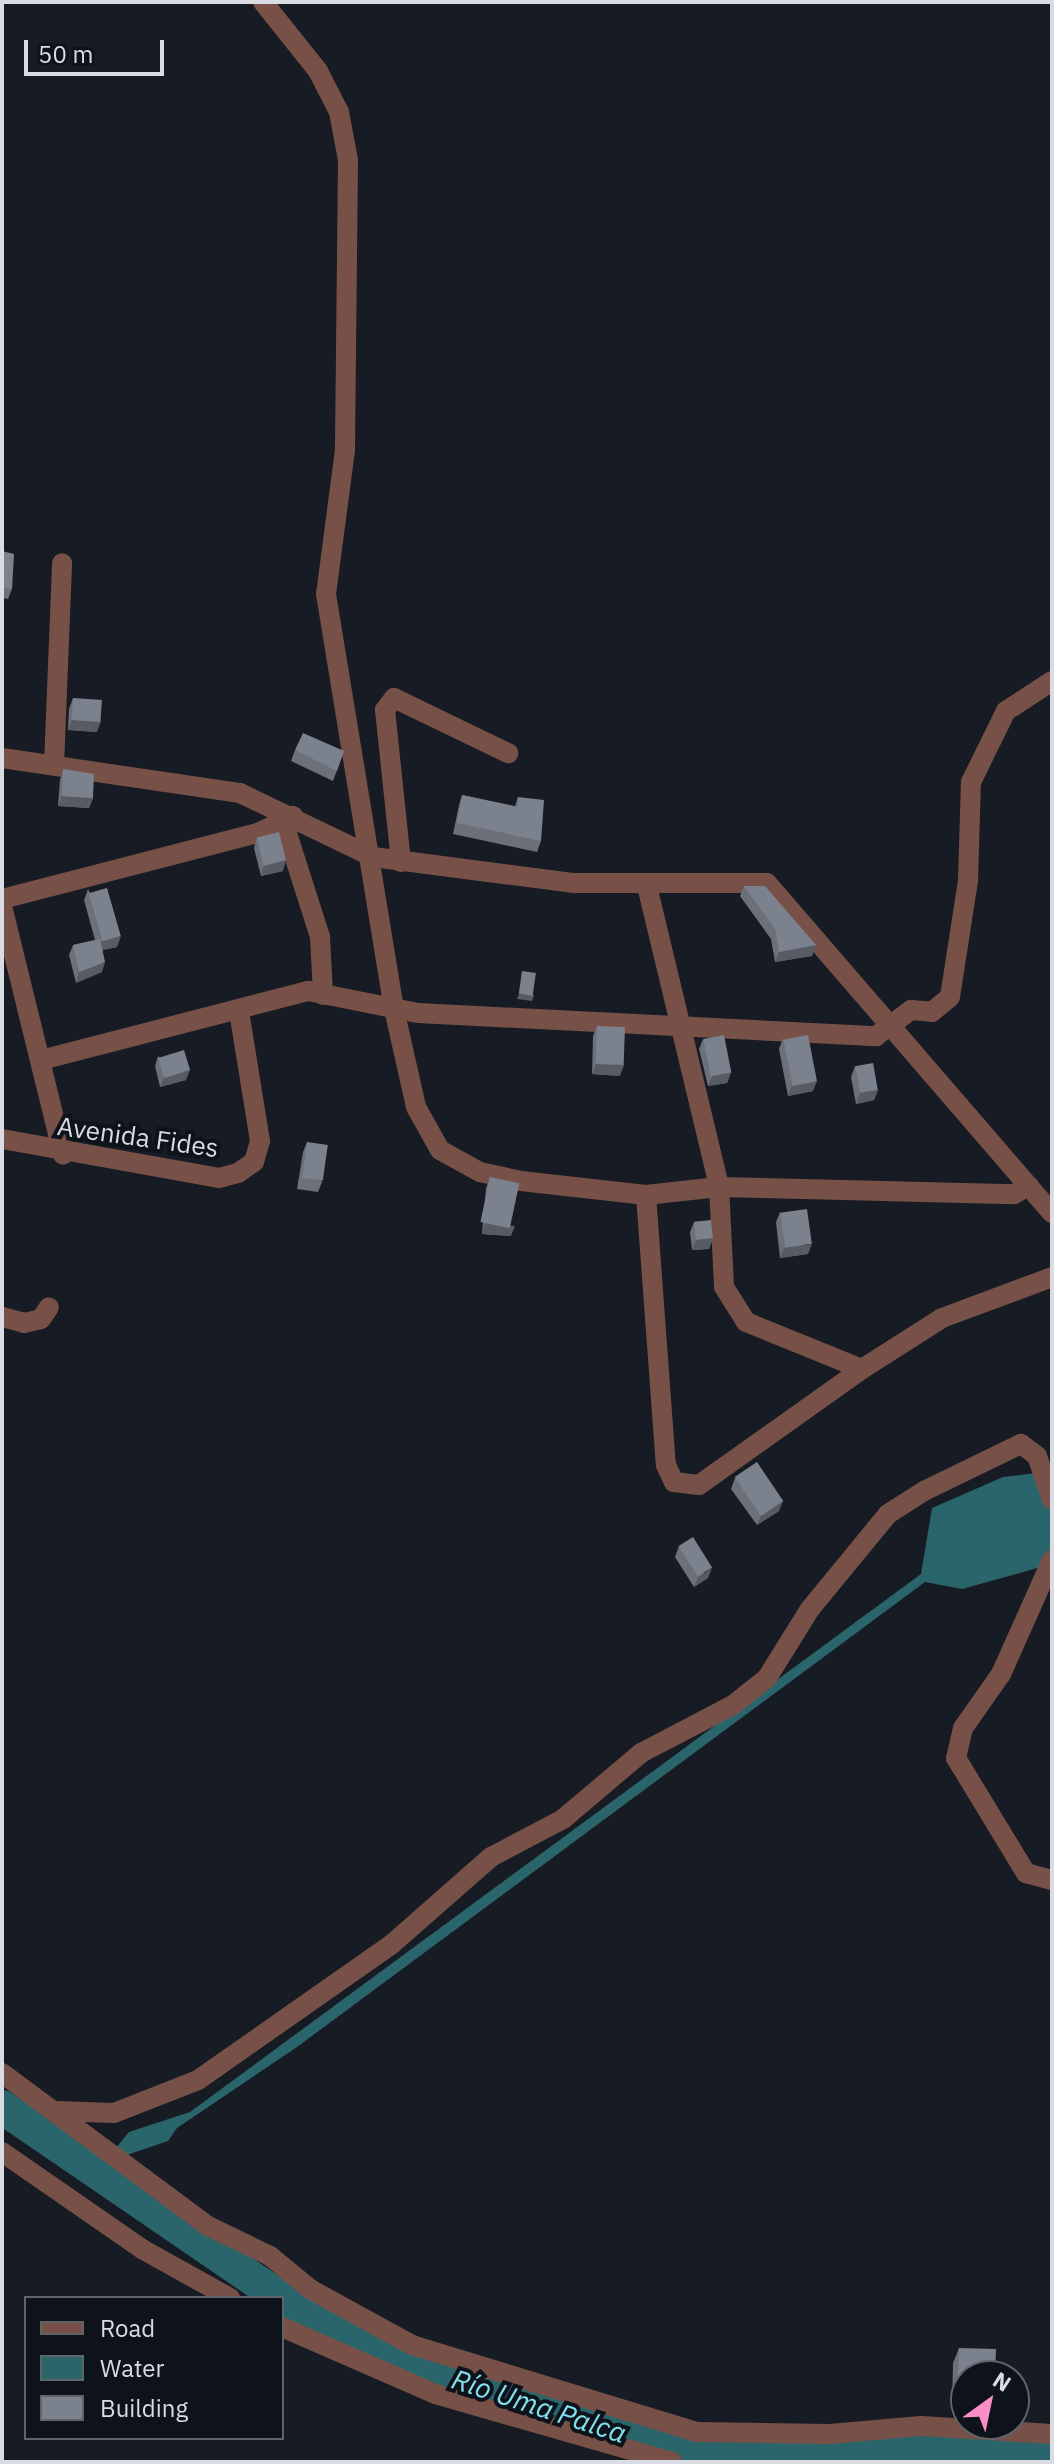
<!DOCTYPE html>
<meta charset="utf-8">
<style>
body{margin:0}
#map{position:relative;width:1054px;height:2464px;overflow:hidden;background:#171b23;font-family:"IBM Plex Sans",sans-serif}
div>[style]{position:absolute}
[style*='--x']{left:calc(var(--x)*1px);top:calc(var(--y)*1px);width:calc(var(--w)*1px);rotate:calc(var(--a)*1deg)}
.water>*{inset:0;background:#2b656c}
.stream>*{height:6px;margin:-3px;padding:0 3px;transform-origin:3px;border-radius:3px;background:#2b656c}
.river>*{height:34px;margin:-17px;padding:0 17px;transform-origin:17px;border-radius:17px;background:#2b656c}
.minor>*{height:20px;margin:-10px;padding:0 10px;transform-origin:10px;border-radius:10px;background:#775147}
.wall>*{inset:0;background:#6b7079}
.shaded-wall>*{inset:0;background:#575b63}
.building>*{inset:0;background:#7c828d;transform-origin:0 0}
span{translate:-50% -50%;white-space:nowrap;text-align:center;line-height:1.15;-webkit-text-stroke:8px #0e121a;paint-order:stroke}
.street-label{font-size:26px;color:#d9dce2}
.water-label{font-size:28px;color:#82e0ec;font-style:italic}
.frame{position:absolute;inset:0;border:4px solid #d9dce2;pointer-events:none}
.legend{position:absolute;left:24px;top:2296px;width:260px;height:144px;box-sizing:border-box;background:#0e121a;border:2px solid #5f636a;margin:0;padding:10px 14px;list-style:none;font-size:24px;color:#d9dce2}
.legend li{display:flex;align-items:center;gap:16px;height:40px}
.legend b{width:40px;border:2px solid #5f636a}
.north{position:absolute;left:950px;top:2360px;width:80px;height:80px;box-sizing:border-box;background:#0e121a;border:2px solid #5f636a;border-radius:50%;rotate:33deg;font-size:22px;font-weight:700;line-height:32px;text-align:center;color:#d9dce2}
.north::after{content:'';display:block;margin:auto;width:28px;height:36px;background:#fa8fc7;clip-path:polygon(50% 0,100% 100%,50% 72%,0 100%)}
.scale{position:absolute;left:24px;top:40px;width:140px;height:36px;box-sizing:border-box;border:4px solid #d9dce2;border-top:0;padding-left:10px;font-size:24px;line-height:28px;white-space:nowrap;color:#d9dce2;-webkit-text-stroke:6px #0e121a;paint-order:stroke}
</style>
<div id="map">
<div class="water">
<div style="clip-path:polygon(1052px 1471px,1052px 1564px,962px 1589px,925px 1582px,297px 2047px,177px 2128px,168px 2141px,124px 2156px,116px 2148px,129px 2132px,190px 2112px,921px 1574px,932px 1508px,1003px 1477px)"></div>
</div>
<div class="stream">
<div style="--x:75;--y:2158;--w:10;--a:-45"></div>
<div style="--x:82;--y:2151;--w:19;--a:12"></div>
<div style="--x:843;--y:2452;--w:16;--a:38"></div>
</div>
<div class="river">
<div style="--x:2;--y:2107;--w:338;--a:34.4"></div>
<div style="--x:282;--y:2299;--w:137;--a:27.3"></div>
<div style="--x:404;--y:2362;--w:256;--a:18"></div>
<div style="--x:647;--y:2441;--w:97;--a:7.1"></div>
<div style="--x:743;--y:2453;--w:233;--a:-0.7"></div>
<div style="--x:976;--y:2450;--w:76;--a:6"></div>
</div>
<div class="minor">
<div style="--x:263;--y:2;--w:88;--a:51.4"></div>
<div style="--x:318;--y:71;--w:46;--a:62.9"></div>
<div style="--x:339;--y:112;--w:49;--a:79.4"></div>
<div style="--x:348;--y:160;--w:290;--a:90.6"></div>
<div style="--x:345;--y:450;--w:145;--a:97.5"></div>
<div style="--x:326;--y:594;--w:421;--a:80.7"></div>
<div style="--x:394;--y:1009;--w:100;--a:77.3"></div>
<div style="--x:416;--y:1107;--w:49;--a:60.8"></div>
<div style="--x:440;--y:1150;--w:46;--a:28.8"></div>
<div style="--x:480;--y:1172;--w:42;--a:12.4"></div>
<div style="--x:521;--y:1181;--w:126;--a:6.4"></div>
<div style="--x:646;--y:1195;--w:73;--a:-6.3"></div>
<div style="--x:719;--y:1187;--w:295;--a:1.4"></div>
<div style="--x:1014;--y:1194;--w:17;--a:-28"></div>
<div style="--x:2;--y:758;--w:241;--a:8.4"></div>
<div style="--x:240;--y:793;--w:148;--a:25.7"></div>
<div style="--x:373;--y:857;--w:203;--a:7.4"></div>
<div style="--x:574;--y:883;--w:193;--a:0"></div>
<div style="--x:767;--y:883;--w:436;--a:49.2"></div>
<div style="--x:54;--y:765;--w:202;--a:-87.7"></div>
<div style="--x:284;--y:824;--w:119;--a:72.3"></div>
<div style="--x:320;--y:937;--w:58;--a:87"></div>
<div style="--x:401;--y:862;--w:153;--a:-96"></div>
<div style="--x:385;--y:710;--w:15;--a:-53"></div>
<div style="--x:394;--y:698;--w:127;--a:25.8"></div>
<div style="--x:647;--y:886;--w:309;--a:76.5"></div>
<div style="--x:719;--y:1187;--w:100;--a:87.1"></div>
<div style="--x:724;--y:1287;--w:41;--a:57.8"></div>
<div style="--x:746;--y:1322;--w:125;--a:22.1"></div>
<div style="--x:862;--y:1369;--w:95;--a:-32.5"></div>
<div style="--x:942;--y:1318;--w:117;--a:-20.4"></div>
<div style="--x:2;--y:899;--w:264;--a:-14.5"></div>
<div style="--x:258;--y:833;--w:39;--a:-26"></div>
<div style="--x:2;--y:906;--w:256;--a:76.2"></div>
<div style="--x:45;--y:1059;--w:272;--a:-14.5"></div>
<div style="--x:308;--y:991;--w:112;--a:11.3"></div>
<div style="--x:418;--y:1013;--w:459;--a:2.9"></div>
<div style="--x:876;--y:1036;--w:44;--a:-36.6"></div>
<div style="--x:911;--y:1010;--w:21;--a:5"></div>
<div style="--x:932;--y:1012;--w:23;--a:-40"></div>
<div style="--x:950;--y:997;--w:117;--a:-81.2"></div>
<div style="--x:968;--y:881;--w:99;--a:-88.3"></div>
<div style="--x:971;--y:782;--w:79;--a:-63.8"></div>
<div style="--x:1006;--y:711;--w:55;--a:-33.1"></div>
<div style="--x:2;--y:1139;--w:220;--a:10.2"></div>
<div style="--x:219;--y:1178;--w:20;--a:-15"></div>
<div style="--x:238;--y:1173;--w:19;--a:-35"></div>
<div style="--x:254;--y:1162;--w:22;--a:-74"></div>
<div style="--x:260;--y:1141;--w:132;--a:-99.2"></div>
<div style="--x:646;--y:1195;--w:271;--a:85.8"></div>
<div style="--x:666;--y:1465;--w:19;--a:65"></div>
<div style="--x:674;--y:1482;--w:25;--a:7"></div>
<div style="--x:699;--y:1485;--w:200;--a:-35.4"></div>
<div style="--x:2;--y:1317;--w:23;--a:15"></div>
<div style="--x:24;--y:1323;--w:17;--a:-13"></div>
<div style="--x:41;--y:1319;--w:14;--a:-56"></div>
<div style="--x:1052;--y:1560;--w:125;--a:114.1"></div>
<div style="--x:1001;--y:1674;--w:66;--a:125.1"></div>
<div style="--x:963;--y:1728;--w:31;--a:103"></div>
<div style="--x:956;--y:1758;--w:135;--a:58.7"></div>
<div style="--x:1026;--y:1873;--w:27;--a:15"></div>
<div style="--x:2;--y:2073;--w:257;--a:36.6"></div>
<div style="--x:208;--y:2226;--w:69;--a:25.8"></div>
<div style="--x:270;--y:2256;--w:52;--a:39.5"></div>
<div style="--x:310;--y:2289;--w:116;--a:28.8"></div>
<div style="--x:412;--y:2345;--w:298;--a:17"></div>
<div style="--x:697;--y:2432;--w:133;--a:0.9"></div>
<div style="--x:830;--y:2434;--w:91;--a:-5"></div>
<div style="--x:921;--y:2426;--w:131;--a:3.5"></div>
<div style="--x:56;--y:2111;--w:58;--a:2"></div>
<div style="--x:114;--y:2113;--w:90;--a:-21.4"></div>
<div style="--x:198;--y:2080;--w:237;--a:-35"></div>
<div style="--x:392;--y:1944;--w:132;--a:-41.3"></div>
<div style="--x:491;--y:1857;--w:81;--a:-27.8"></div>
<div style="--x:563;--y:1819;--w:102;--a:-40.2"></div>
<div style="--x:641;--y:1753;--w:104;--a:-27.6"></div>
<div style="--x:733;--y:1705;--w:43;--a:-38.5"></div>
<div style="--x:767;--y:1678;--w:81;--a:-58.1"></div>
<div style="--x:810;--y:1609;--w:123;--a:-50.6"></div>
<div style="--x:888;--y:1514;--w:43;--a:-32.6"></div>
<div style="--x:924;--y:1491;--w:108;--a:-25.9"></div>
<div style="--x:1021;--y:1444;--w:20;--a:37"></div>
<div style="--x:1037;--y:1456;--w:46;--a:70.8"></div>
<div style="--x:2;--y:2152;--w:170;--a:34.7"></div>
<div style="--x:142;--y:2249;--w:101;--a:29.1"></div>
<div style="--x:282;--y:2327;--w:167;--a:23.6"></div>
<div style="--x:435;--y:2394;--w:247;--a:16"></div>
</div>
<div class="wall">
<div style="clip-path:polygon(2px 551px,12px 589px,8px 599px,2px 598px)"></div>
<div style="clip-path:polygon(73px 698px,97px 732px,68px 730px,69px 709px)"></div>
<div style="clip-path:polygon(295px 750px,344px 751px,333px 781px,291px 761px)"></div>
<div style="clip-path:polygon(63px 769px,93px 798px,89px 808px,58px 806px,60px 780px)"></div>
<div style="clip-path:polygon(462px 795px,515px 806px,518px 797px,541px 841px,537px 852px,453px 834px,459px 805px)"></div>
<div style="clip-path:polygon(257px 837px,283px 871px,261px 876px,254px 848px)"></div>
<div style="clip-path:polygon(744px 886px,816px 945px,812px 956px,775px 962px,771px 939px,740px 896px)"></div>
<div style="clip-path:polygon(88px 889px,117px 947px,103px 950px,102px 972px,76px 983px,69px 955px,73px 945px,95px 940px,84px 900px)"></div>
<div style="clip-path:polygon(597px 1026px,620px 1076px,592px 1074px,593px 1036px)"></div>
<div style="clip-path:polygon(783px 1038px,813px 1091px,788px 1096px,779px 1049px)"></div>
<div style="clip-path:polygon(703px 1039px,731px 1072px,727px 1083px,708px 1086px,699px 1049px)"></div>
<div style="clip-path:polygon(158px 1056px,186px 1080px,160px 1087px,155px 1066px)"></div>
<div style="clip-path:polygon(855px 1066px,878px 1090px,874px 1100px,856px 1104px,851px 1077px)"></div>
<div style="clip-path:polygon(307px 1142px,322px 1182px,318px 1192px,297px 1189px,303px 1152px)"></div>
<div style="clip-path:polygon(490px 1177px,511px 1236px,482px 1234px,486px 1188px)"></div>
<div style="clip-path:polygon(780px 1212px,808px 1254px,780px 1258px,776px 1222px)"></div>
<div style="clip-path:polygon(694px 1222px,713px 1238px,709px 1249px,692px 1250px,690px 1232px)"></div>
<div style="clip-path:polygon(735px 1478px,779px 1511px,757px 1525px,731px 1489px)"></div>
<div style="clip-path:polygon(679px 1546px,708px 1578px,694px 1587px,675px 1557px)"></div>
<div style="clip-path:polygon(959px 2348px,966px 2376px,966px 2408px,952px 2407px,953px 2363px)"></div>
</div>
<div class="shaded-wall">
<div style="clip-path:polygon(72px 720px,101px 721px,97px 732px,68px 730px)"></div>
<div style="clip-path:polygon(62px 796px,93px 798px,89px 808px,58px 806px)"></div>
<div style="clip-path:polygon(286px 860px,283px 871px,261px 876px,264px 865px)"></div>
<div style="clip-path:polygon(121px 936px,117px 947px,98px 951px,102px 940px)"></div>
<div style="clip-path:polygon(816px 945px,812px 956px,775px 962px,779px 952px)"></div>
<div style="clip-path:polygon(105px 962px,102px 972px,76px 983px,79px 972px)"></div>
<div style="clip-path:polygon(519px 994px,534px 995px,532px 1001px,517px 999px)"></div>
<div style="clip-path:polygon(596px 1064px,624px 1065px,620px 1076px,592px 1074px)"></div>
<div style="clip-path:polygon(190px 1070px,186px 1080px,160px 1087px,164px 1077px)"></div>
<div style="clip-path:polygon(731px 1072px,727px 1083px,708px 1086px,712px 1076px)"></div>
<div style="clip-path:polygon(817px 1081px,813px 1091px,788px 1096px,792px 1085px)"></div>
<div style="clip-path:polygon(878px 1090px,874px 1100px,856px 1104px,860px 1093px)"></div>
<div style="clip-path:polygon(485px 1223px,515px 1226px,511px 1236px,482px 1234px)"></div>
<div style="clip-path:polygon(713px 1238px,709px 1249px,692px 1250px,696px 1240px)"></div>
<div style="clip-path:polygon(812px 1244px,808px 1254px,780px 1258px,784px 1248px)"></div>
<div style="clip-path:polygon(783px 1501px,779px 1511px,757px 1525px,761px 1515px)"></div>
<div style="clip-path:polygon(712px 1568px,708px 1578px,694px 1587px,698px 1577px)"></div>
<div style="clip-path:polygon(957px 2392px,966px 2392px,966px 2408px,952px 2407px)"></div>
</div>
<div class="building">
<div style="clip-path:polygon(2px 551px,14px 554px,12px 589px,2px 587px)"></div>
<div style="left:73px;top:698px;width:29px;height:22px;rotate:4deg"></div>
<div style="clip-path:polygon(303px 733px,344px 751px,337px 771px,295px 750px)"></div>
<div style="clip-path:polygon(63px 769px,94px 774px,93px 798px,62px 796px)"></div>
<div style="clip-path:polygon(462px 795px,517px 807px,518px 797px,544px 800px,541px 841px,457px 823px)"></div>
<div style="left:279px;top:832px;width:29px;height:23px;rotate:76deg"></div>
<div style="clip-path:polygon(744px 886px,765px 886px,816px 945px,779px 952px,775px 929px)"></div>
<div style="left:107px;top:888px;width:50px;height:19px;rotate:74deg"></div>
<div style="clip-path:polygon(100px 939px,105px 962px,79px 972px,73px 945px)"></div>
<div style="left:522px;top:971px;width:14px;height:23px;rotate:8deg"></div>
<div style="left:597px;top:1026px;width:28px;height:38px;rotate:2deg"></div>
<div style="left:724px;top:1035px;width:38px;height:21px;rotate:79deg"></div>
<div style="left:808px;top:1035px;width:47px;height:25px;rotate:79deg"></div>
<div style="left:184px;top:1050px;width:21px;height:27px;rotate:73deg"></div>
<div style="left:873px;top:1063px;width:27px;height:18px;rotate:80deg"></div>
<div style="left:307px;top:1142px;width:21px;height:36px;rotate:8deg"></div>
<div style="left:490px;top:1177px;width:30px;height:46px;rotate:12deg"></div>
<div style="left:807px;top:1209px;width:35px;height:27px;rotate:82deg"></div>
<div style="left:711px;top:1220px;width:18px;height:17px;rotate:84deg"></div>
<div style="left:757px;top:1462px;width:47px;height:27px;rotate:56deg"></div>
<div style="left:693px;top:1537px;width:36px;height:17px;rotate:58deg"></div>
<div style="clip-path:polygon(959px 2348px,996px 2349px,995px 2376px,966px 2376px,966px 2392px,957px 2392px)"></div>
</div>
<div class="street-label">
<span style="left:138px;top:1137px;rotate:8deg">Avenida Fides</span>
</div>
<div class="water-label">
<span style="left:539px;top:2406px;rotate:18deg">Río Uma Palca</span>
</div>
<div class="frame"></div>
<ul class="legend">
<li><b style="height:10px;background:#775147"></b>Road</li>
<li><b style="height:22px;background:#2b656c"></b>Water</li>
<li><b style="height:22px;background:#7c828d"></b>Building</li>
</ul>
<div class="north">N</div>
<div class="scale">50 m</div>
</div>
